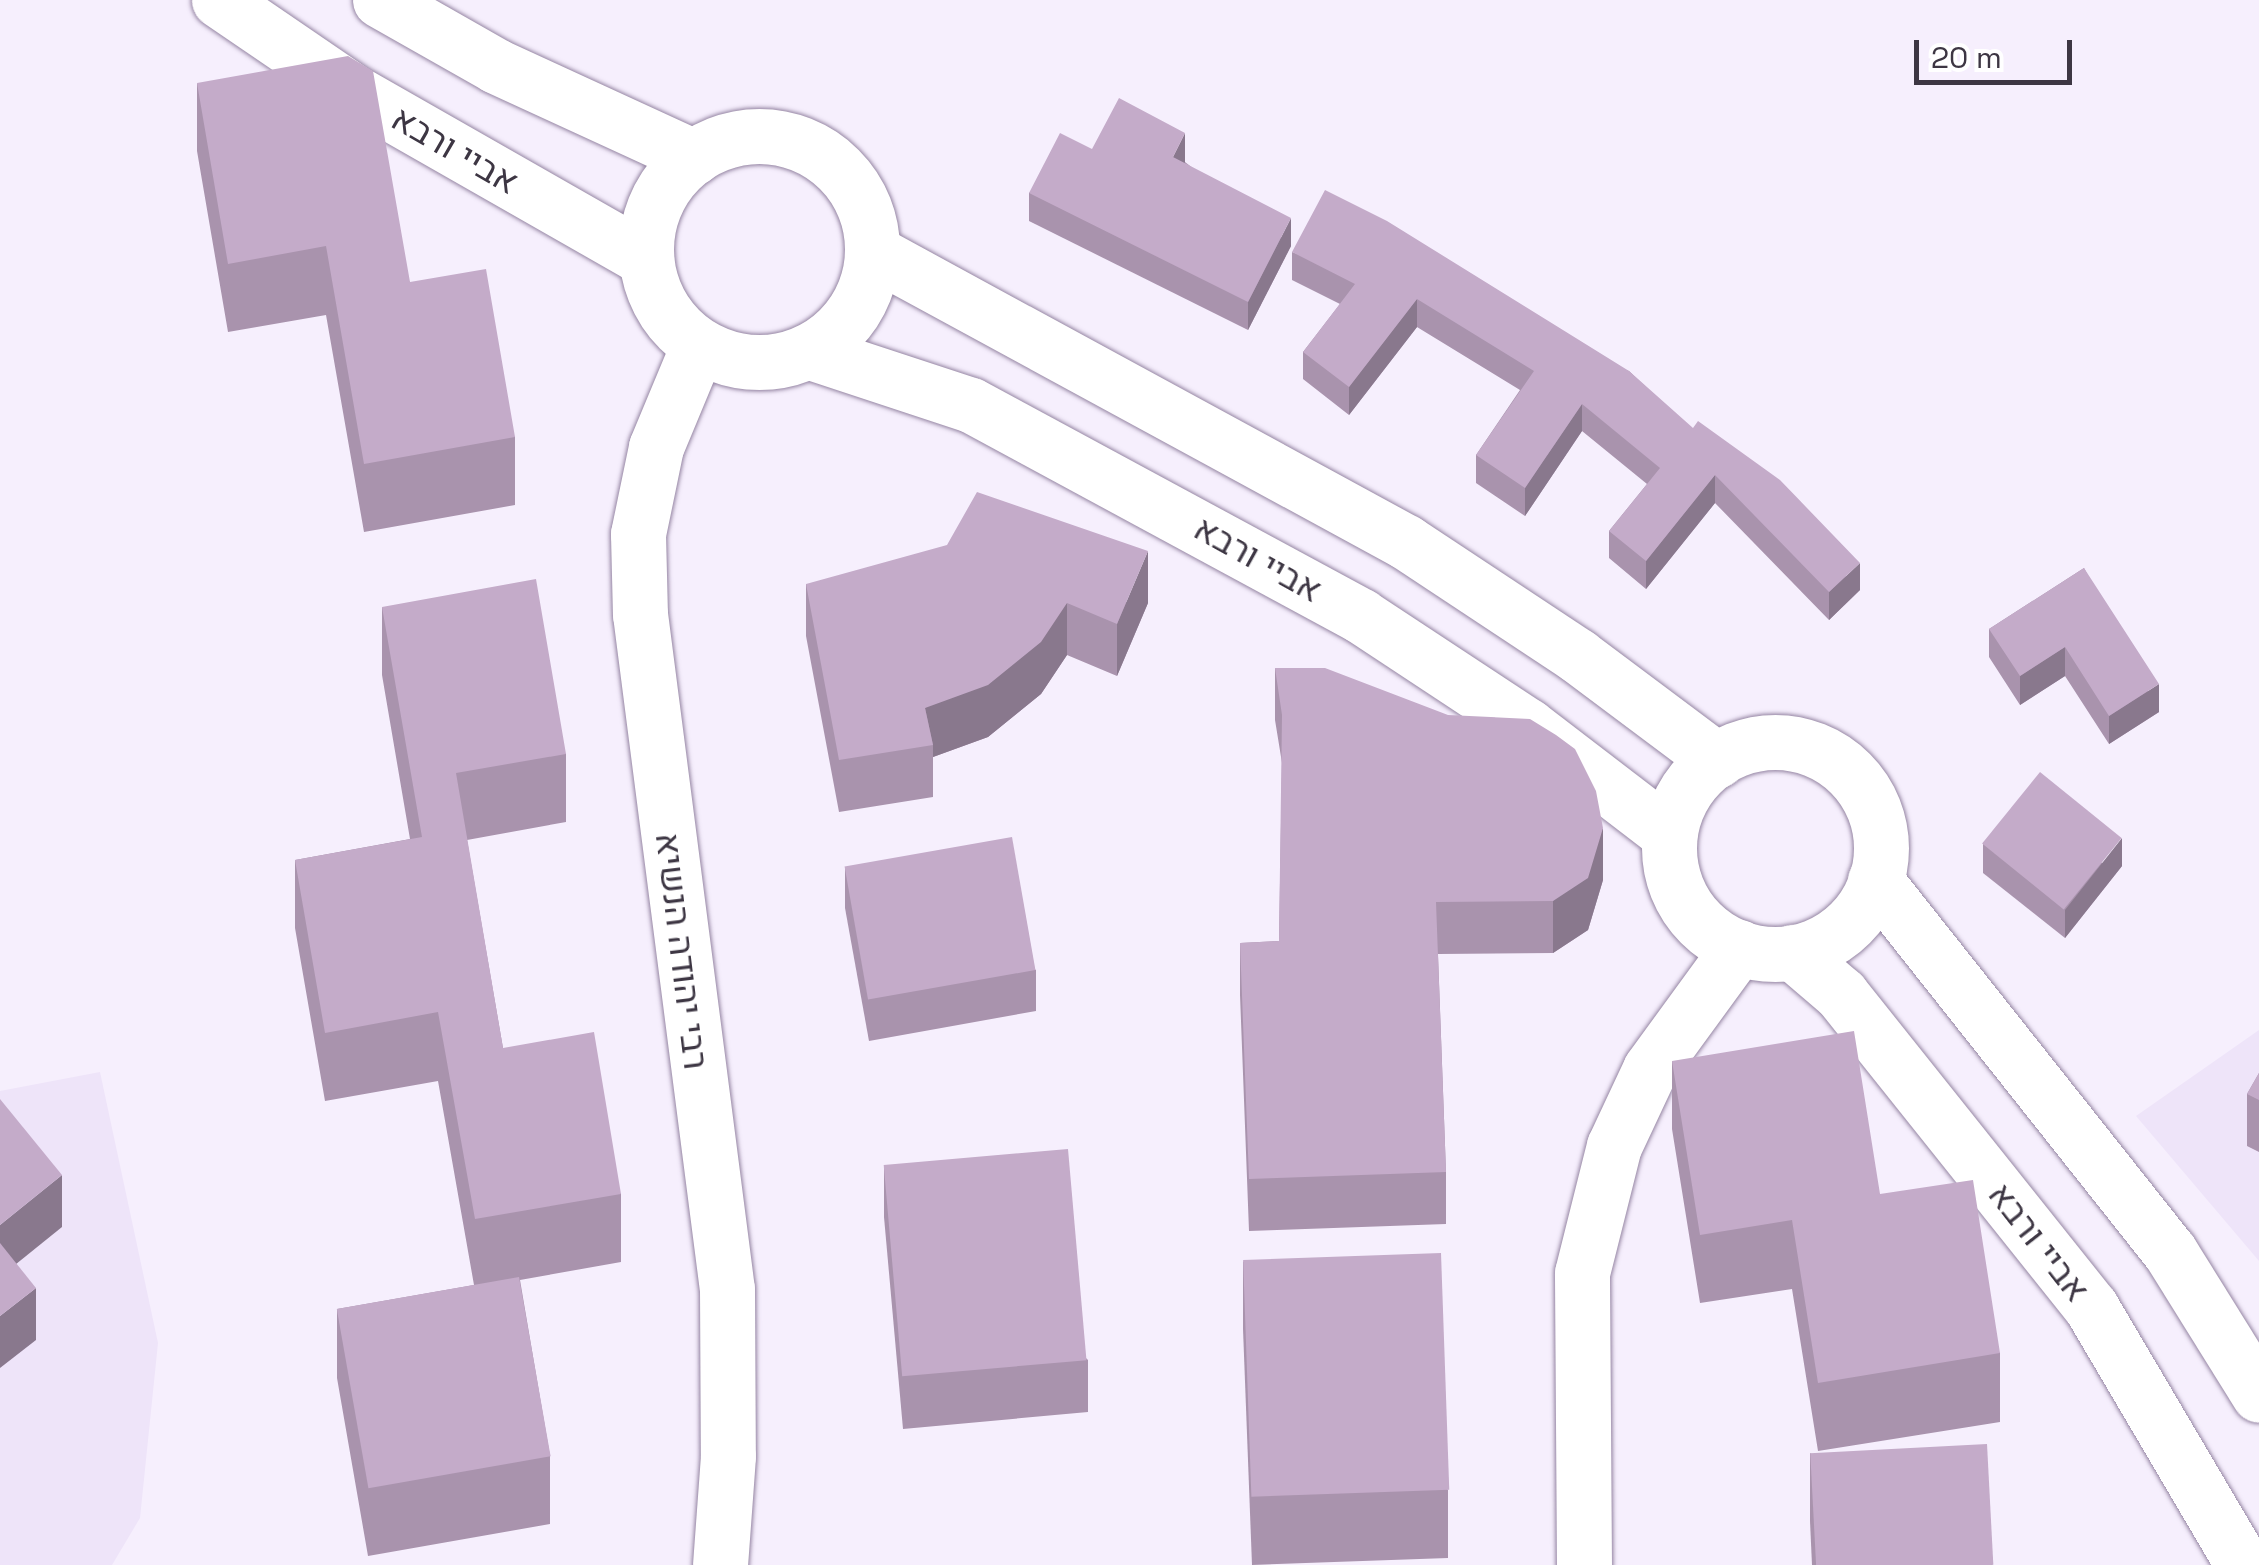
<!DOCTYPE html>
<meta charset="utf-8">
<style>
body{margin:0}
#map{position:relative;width:2259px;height:1565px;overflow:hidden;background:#f6effd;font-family:"Space Grotesk",Heebo,sans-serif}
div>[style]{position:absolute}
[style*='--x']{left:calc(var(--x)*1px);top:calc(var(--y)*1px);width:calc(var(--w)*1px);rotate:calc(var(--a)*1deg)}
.education>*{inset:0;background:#eee4f9}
.roads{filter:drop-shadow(0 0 2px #9585a3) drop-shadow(0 0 2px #9585a3)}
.minor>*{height:55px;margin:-27.5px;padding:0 27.5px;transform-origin:27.5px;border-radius:27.5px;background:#fff}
.minor>.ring{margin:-27.5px;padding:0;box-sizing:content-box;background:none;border:55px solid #fff;border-radius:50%}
.wall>*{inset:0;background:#a993ad}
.shaded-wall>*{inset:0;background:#89788d}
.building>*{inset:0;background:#c4abc9;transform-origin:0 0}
span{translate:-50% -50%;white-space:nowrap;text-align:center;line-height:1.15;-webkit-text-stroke:10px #fff;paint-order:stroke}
.street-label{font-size:35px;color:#3d3643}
.scale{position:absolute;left:1914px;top:40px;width:158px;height:45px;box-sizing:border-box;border:5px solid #3d3643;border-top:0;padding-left:12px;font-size:30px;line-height:35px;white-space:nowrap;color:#3d3643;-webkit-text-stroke:8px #fff;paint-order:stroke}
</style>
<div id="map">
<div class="education">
<div style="clip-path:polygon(2259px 1030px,2259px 1261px,2136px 1116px)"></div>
<div style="clip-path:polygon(100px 1072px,158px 1343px,140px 1518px,112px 1565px,0 1565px,0 1091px)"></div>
</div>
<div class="roads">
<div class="minor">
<div style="--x:219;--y:0;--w:167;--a:34.3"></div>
<div style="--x:357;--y:94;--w:333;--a:29.7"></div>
<div style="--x:380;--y:0;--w:133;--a:29.6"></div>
<div style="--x:496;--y:66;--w:218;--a:24.7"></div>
<div class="ring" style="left:646px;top:136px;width:171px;height:171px"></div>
<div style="--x:873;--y:252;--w:607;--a:28.55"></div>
<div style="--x:1406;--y:542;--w:206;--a:33.5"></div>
<div style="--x:1578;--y:656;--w:174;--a:36.8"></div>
<div style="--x:698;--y:346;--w:109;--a:112.6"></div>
<div style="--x:656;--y:447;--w:89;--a:101.7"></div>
<div style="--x:638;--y:534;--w:80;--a:88.6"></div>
<div style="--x:640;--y:614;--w:681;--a:82.66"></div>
<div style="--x:727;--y:1289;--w:167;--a:89.7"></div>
<div style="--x:728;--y:1456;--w:109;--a:94.2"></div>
<div style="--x:810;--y:352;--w:169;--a:18.2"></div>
<div style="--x:971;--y:405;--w:443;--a:28.4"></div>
<div style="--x:1361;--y:616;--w:200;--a:33.4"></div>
<div style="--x:1528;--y:726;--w:178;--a:37.5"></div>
<div class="ring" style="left:1669px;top:742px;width:157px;height:157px"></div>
<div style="--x:1875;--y:880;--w:475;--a:51.6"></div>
<div style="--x:2170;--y:1252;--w:168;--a:58.1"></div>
<div style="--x:1792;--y:952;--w:65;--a:40.6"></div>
<div style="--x:1841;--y:994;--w:401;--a:51.4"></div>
<div style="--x:2091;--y:1307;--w:299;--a:59.5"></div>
<div style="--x:1584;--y:1565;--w:292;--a:-90.4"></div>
<div style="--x:1582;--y:1273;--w:131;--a:-75.9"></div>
<div style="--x:1614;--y:1146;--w:85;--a:-64.9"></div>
<div style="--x:1650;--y:1069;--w:151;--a:-53.9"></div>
</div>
</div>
<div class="wall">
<div style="clip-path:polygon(197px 83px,410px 282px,515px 437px,515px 505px,364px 532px,326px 315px,228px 332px,197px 151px)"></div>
<div style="clip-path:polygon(1092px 149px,1185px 162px,1291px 246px,1248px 330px,1029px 221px,1029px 193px)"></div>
<div style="clip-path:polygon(1292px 252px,1629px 371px,1860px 590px,1829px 620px,1715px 503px,1646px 589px,1609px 558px,1609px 531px,1647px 484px,1582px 431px,1525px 516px,1476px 483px,1476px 455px,1520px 390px,1417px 327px,1349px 415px,1303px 379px,1303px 352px,1340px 304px,1292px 280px)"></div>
<div style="clip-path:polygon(2084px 568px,2159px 712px,2109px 744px,2065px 676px,2020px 705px,1989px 657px,1989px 629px)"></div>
<div style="clip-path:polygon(806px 584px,1148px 603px,1117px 676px,1067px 655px,1041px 694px,988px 737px,933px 757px,933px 797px,839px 812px,806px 636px)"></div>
<div style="clip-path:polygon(382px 607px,566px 754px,566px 822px,467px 840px,503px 1048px,621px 1194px,621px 1262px,520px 1280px,550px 1456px,550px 1524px,368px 1556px,337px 1378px,337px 1309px,474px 1285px,438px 1081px,325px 1101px,295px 928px,295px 860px,410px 839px,382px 675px)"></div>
<div style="clip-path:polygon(1275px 668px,1603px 880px,1588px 930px,1553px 953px,1438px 954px,1446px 1172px,1446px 1224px,1249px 1231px,1240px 995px,1240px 943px,1279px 941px,1282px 763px,1275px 720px)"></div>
<div style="clip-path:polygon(1983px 844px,2122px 866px,2065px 938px,1983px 873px)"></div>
<div style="clip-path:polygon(845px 867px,1036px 970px,1036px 1011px,869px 1041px,845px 908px)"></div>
<div style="clip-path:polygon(1672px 1061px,1880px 1194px,2000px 1353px,2000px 1422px,1818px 1451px,1792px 1289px,1700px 1303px,1672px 1129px)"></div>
<div style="clip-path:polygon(2259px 1073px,2259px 1152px,2247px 1146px,2247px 1094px)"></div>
<div style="clip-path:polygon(884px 1165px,1088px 1360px,1088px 1412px,903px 1429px,884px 1217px)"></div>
<div style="clip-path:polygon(1243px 1261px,1448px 1490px,1448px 1558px,1252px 1565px,1243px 1329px)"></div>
<div style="clip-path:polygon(1810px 1453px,1993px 1565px,1812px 1565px,1810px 1521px)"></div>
</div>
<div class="shaded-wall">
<div style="clip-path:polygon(1185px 133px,1185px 162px,1173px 185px,1173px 157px)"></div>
<div style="clip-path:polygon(1291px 218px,1291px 246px,1248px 330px,1248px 302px)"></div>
<div style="clip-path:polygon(1417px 299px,1417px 327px,1349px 415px,1349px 387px)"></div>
<div style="clip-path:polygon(1582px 404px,1582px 431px,1525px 516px,1525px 488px)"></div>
<div style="clip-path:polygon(1715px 475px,1715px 503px,1646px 589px,1646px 561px)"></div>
<div style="clip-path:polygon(1148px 551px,1148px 603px,1117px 676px,1117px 624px)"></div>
<div style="clip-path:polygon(1860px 563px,1860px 590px,1829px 620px,1829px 592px)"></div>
<div style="clip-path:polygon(1067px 603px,1067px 655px,1041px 694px,988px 737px,933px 757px,933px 745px,925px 708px)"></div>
<div style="clip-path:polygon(2065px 647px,2065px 676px,2020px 705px,2020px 676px)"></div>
<div style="clip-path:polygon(2159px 684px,2159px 712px,2109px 744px,2109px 716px)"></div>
<div style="clip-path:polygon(1603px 828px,1603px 880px,1588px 930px,1553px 953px,1553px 901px)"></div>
<div style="clip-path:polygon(2122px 838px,2122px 866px,2065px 938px,2065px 910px)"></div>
<div style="clip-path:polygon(62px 1175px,62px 1227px,0 1277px,0 1225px)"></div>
<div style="clip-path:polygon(36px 1288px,36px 1340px,0 1368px,0 1316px)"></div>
</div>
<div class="building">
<div style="clip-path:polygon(348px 56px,373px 71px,410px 282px,486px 269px,515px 437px,364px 464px,326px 246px,228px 264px,197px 83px)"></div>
<div style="clip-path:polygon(1119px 98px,1185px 133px,1173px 157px,1291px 218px,1248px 302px,1029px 193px,1060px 133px,1092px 149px)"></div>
<div style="clip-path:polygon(1325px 190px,1387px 221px,1629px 371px,1693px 428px,1698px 421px,1780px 480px,1860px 563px,1829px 592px,1715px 475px,1646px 561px,1609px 531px,1660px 468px,1582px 404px,1525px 488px,1476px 455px,1534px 371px,1417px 299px,1349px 387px,1303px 352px,1355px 284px,1292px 252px)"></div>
<div style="clip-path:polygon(977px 492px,1148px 551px,1117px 624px,1067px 603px,1041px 642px,988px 685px,925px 708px,933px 745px,839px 760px,806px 584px,947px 545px)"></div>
<div style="clip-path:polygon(2084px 568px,2159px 684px,2109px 716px,2065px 647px,2020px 676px,1989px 629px)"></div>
<div style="clip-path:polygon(536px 579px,566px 754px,456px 773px,503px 1048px,594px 1032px,621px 1194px,475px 1219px,438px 1012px,325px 1033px,295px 860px,422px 837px,382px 607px)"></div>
<div style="clip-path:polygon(1275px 668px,1325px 668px,1448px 715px,1530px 719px,1556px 735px,1575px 749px,1596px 791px,1603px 828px,1588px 878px,1553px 901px,1436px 902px,1446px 1172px,1249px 1179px,1240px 943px,1279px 941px,1282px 715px)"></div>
<div style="left:2040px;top:772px;width:105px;height:92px;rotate:39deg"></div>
<div style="left:1012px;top:837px;width:135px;height:170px;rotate:80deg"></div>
<div style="clip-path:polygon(1854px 1031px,1880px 1194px,1973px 1180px,2000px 1353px,1818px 1383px,1792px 1220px,1700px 1235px,1672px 1061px)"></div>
<div style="clip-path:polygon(2259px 1073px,2259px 1100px,2247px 1094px)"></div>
<div style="clip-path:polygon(0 1099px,62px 1175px,0 1225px)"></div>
<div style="left:1068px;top:1149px;width:212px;height:185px;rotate:85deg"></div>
<div style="clip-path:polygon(0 1243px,36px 1288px,0 1316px)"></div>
<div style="left:1441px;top:1253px;width:237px;height:198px;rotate:88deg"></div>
<div style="left:519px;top:1277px;width:182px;height:185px;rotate:80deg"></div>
<div style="left:1987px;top:1444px;width:121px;height:177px;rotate:87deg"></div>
</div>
<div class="street-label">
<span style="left:455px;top:150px;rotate:30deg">אביי ורבא</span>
<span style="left:1258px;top:559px;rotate:29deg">אביי ורבא</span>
<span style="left:682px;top:951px;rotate:83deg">רבי יהודה הנשיא</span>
<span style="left:2039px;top:1242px;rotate:52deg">אביי ורבא</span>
</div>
<div class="scale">20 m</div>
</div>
